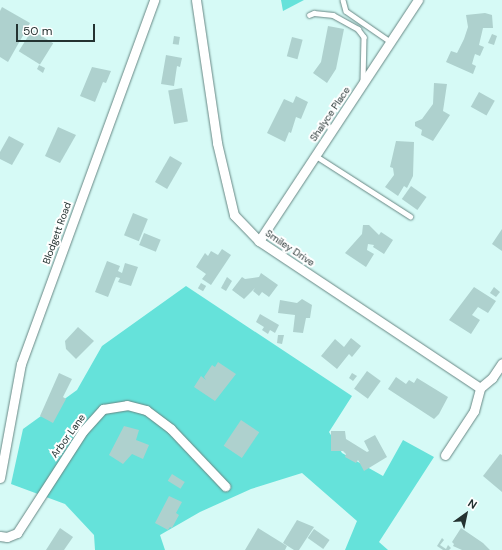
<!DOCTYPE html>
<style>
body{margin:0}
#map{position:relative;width:502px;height:550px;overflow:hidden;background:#d6faf6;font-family:"DM Sans",sans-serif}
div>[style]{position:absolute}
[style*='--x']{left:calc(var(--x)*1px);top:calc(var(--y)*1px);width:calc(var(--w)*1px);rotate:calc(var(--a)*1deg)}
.green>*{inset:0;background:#65e2da}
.building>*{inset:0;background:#aed1ce;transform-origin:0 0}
.roads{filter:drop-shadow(0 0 1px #678784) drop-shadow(0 0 1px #678784)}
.service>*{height:4.5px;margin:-2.25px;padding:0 2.25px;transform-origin:2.25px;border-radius:2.25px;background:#fff}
.minor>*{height:9px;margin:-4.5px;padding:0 4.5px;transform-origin:4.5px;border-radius:4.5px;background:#fff}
span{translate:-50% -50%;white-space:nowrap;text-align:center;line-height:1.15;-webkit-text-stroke:4px #fff;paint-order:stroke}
.street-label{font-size:10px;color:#243231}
.north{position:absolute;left:446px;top:494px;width:40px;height:40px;-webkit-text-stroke:3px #fff;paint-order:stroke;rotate:33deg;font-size:11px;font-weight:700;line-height:16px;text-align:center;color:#243231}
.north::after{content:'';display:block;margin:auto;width:14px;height:18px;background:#243231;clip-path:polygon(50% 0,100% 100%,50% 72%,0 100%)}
.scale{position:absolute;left:16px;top:24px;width:79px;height:18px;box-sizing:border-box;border:2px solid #243231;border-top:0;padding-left:5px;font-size:12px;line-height:14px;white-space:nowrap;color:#243231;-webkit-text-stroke:3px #fff;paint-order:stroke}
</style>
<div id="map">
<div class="green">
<div style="clip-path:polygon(281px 0,304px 0,283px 11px)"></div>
<div style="clip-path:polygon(186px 286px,352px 396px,329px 432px,342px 453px,383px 476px,403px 440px,434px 457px,379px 542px,388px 550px,345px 550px,357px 521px,302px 473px,251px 489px,200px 512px,160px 535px,165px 550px,95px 550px,94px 535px,65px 504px,11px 484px,23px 429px,77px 390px,102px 346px)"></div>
</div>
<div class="building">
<div style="clip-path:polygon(2px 7px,30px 23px,8px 62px,0 57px,0 11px)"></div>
<div style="clip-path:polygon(485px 13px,492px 15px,493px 28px,483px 28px,479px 45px,484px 47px,480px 56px,475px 54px,474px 57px,472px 64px,476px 66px,473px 74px,446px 62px,451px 51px,457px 53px,464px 39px,468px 27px,466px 15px)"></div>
<div style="clip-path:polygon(328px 26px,344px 29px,336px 69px,327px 83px,313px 73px,321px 62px)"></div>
<div style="left:32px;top:30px;width:25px;height:25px;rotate:32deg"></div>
<div style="clip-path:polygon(492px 34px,497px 36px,494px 45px,488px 43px)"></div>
<div style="left:174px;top:36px;width:6px;height:8px;rotate:9deg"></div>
<div style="left:292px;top:37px;width:11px;height:20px;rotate:15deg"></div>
<div style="clip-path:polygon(166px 55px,182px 58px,180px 67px,177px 66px,174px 86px,161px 84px)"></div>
<div style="clip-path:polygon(39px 65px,45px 68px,43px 73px,37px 69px)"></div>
<div style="clip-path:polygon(92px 67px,111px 71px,106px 83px,103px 82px,95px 102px,80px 96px)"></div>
<div style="clip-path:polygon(434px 83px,447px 84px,443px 111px,450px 115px,433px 141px,421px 135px,422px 130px,415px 126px,415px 122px,422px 119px,433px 104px)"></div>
<div style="left:182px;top:88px;width:34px;height:14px;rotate:80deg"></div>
<div style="left:479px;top:92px;width:18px;height:17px;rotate:29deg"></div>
<div style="clip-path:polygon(296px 96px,308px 102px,301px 119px,296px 117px,291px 133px,289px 132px,285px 142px,267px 133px,284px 99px,293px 103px)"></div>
<div style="clip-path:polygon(58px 127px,76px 135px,60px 163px,45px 156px)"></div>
<div style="clip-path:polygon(9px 136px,24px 144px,12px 165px,0 159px,0 152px)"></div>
<div style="clip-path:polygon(396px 141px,414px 142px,413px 176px,407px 188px,404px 186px,398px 196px,385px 187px,394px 175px,393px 168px,390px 167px)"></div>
<div style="left:170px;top:156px;width:14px;height:30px;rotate:30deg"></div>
<div style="left:411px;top:186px;width:19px;height:16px;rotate:35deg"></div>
<div style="left:133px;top:213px;width:16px;height:24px;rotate:22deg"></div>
<div style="clip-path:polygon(363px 225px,369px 225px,379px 235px,381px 232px,393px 240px,384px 254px,373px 247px,374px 245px,368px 244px,367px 250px,374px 254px,366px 267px,345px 253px,362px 234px)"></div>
<div style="clip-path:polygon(502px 229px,502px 251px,492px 244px)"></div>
<div style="left:144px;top:233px;width:18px;height:13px;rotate:22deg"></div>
<div style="clip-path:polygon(222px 249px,231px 255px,211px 285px,202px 279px,206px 274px,196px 267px,205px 253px,208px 256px,211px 251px,218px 255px)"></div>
<div style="clip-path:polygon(107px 261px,120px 266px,118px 271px,122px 273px,125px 263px,138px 267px,131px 286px,118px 282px,120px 278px,116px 277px,108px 297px,95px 292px)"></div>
<div style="clip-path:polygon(261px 273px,278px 285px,269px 297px,262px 292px,259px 296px,253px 291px,255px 288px,244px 299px,232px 290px,242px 277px,245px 279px,259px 277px)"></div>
<div style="clip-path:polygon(227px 277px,232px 281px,226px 291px,221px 288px)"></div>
<div style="left:201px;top:283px;width:6px;height:6px;rotate:31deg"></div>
<div style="clip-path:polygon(474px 287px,496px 301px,488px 313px,478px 307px,472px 315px,480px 320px,471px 334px,449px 320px)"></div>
<div style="clip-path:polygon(494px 287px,500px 292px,496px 297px,490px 293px)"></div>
<div style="clip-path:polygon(302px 299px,312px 305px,310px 318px,306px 318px,303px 333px,293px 332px,295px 315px,278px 313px,280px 300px,297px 303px)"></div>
<div style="clip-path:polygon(260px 314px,279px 325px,275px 333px,270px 330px,268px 334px,262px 330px,264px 327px,256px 322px)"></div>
<div style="clip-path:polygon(78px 327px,94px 341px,76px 359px,66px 349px,65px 341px)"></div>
<div style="clip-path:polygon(278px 335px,284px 335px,282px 344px,277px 343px)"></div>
<div style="clip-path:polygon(351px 338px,361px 346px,352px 357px,349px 354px,337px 369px,321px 356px,335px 339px,344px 347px)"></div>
<div style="clip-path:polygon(218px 362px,236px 374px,215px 401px,194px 387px,201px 376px,206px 380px,204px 377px,212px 365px,215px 367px)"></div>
<div style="left:367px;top:371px;width:17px;height:22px;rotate:36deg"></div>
<div style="clip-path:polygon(59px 373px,72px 379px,63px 397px,66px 399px,53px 423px,40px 416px)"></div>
<div style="clip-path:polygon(352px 373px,357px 376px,353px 381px,349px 378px)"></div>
<div style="clip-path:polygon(396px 377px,406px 384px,409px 380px,414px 383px,417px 378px,448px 397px,439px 414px,434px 419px,388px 389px)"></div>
<div style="left:241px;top:420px;width:22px;height:31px;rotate:34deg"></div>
<div style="clip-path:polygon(124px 426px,139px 430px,136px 440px,149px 445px,143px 459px,132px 454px,123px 464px,109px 455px)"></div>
<div style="clip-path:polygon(331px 431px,345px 431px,346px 439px,367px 452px,369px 451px,364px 441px,375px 435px,387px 457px,364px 471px,358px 460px,356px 463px,345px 457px,346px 454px,343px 451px,331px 451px)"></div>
<div style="clip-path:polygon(500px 454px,502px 455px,502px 492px,483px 476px)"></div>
<div style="left:172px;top:474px;width:15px;height:8px;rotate:32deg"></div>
<div style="clip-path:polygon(169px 496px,182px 502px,176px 513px,179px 515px,172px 528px,170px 527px,168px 530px,155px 523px)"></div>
<div style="clip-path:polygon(297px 520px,314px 527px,299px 550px,294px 550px,283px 543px)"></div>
<div style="clip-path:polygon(60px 528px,73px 537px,64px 550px,46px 550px)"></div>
<div style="clip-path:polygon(258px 528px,287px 546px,285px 550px,245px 550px)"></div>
<div style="clip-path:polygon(461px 528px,483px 543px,490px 550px,462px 550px,453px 546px,454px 544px,452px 542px)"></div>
<div style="left:314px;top:529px;width:19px;height:11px;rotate:35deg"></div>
<div style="clip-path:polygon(442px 538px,444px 540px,440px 545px,446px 549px,448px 545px,451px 548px,449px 550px,443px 550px,437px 546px)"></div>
</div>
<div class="roads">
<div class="service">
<div style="--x:343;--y:0;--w:11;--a:75"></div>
<div style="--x:346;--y:11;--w:55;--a:34.6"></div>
<div style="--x:309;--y:15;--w:5;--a:-22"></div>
<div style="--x:314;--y:13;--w:19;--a:6"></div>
<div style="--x:333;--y:15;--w:29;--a:29"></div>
<div style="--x:358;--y:29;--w:10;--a:53"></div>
<div style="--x:364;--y:37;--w:44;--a:91.3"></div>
<div style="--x:316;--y:156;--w:112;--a:32.6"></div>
</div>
<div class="minor">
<div style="--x:196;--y:0;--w:145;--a:81.6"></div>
<div style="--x:217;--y:143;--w:74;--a:76.7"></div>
<div style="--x:234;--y:215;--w:36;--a:46"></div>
<div style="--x:259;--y:241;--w:265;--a:33.6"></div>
<div style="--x:259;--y:241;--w:289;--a:-56.6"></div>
<div style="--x:445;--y:455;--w:53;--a:-56.6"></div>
<div style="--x:474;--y:411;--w:24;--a:-75"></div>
<div style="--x:480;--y:388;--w:16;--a:-40"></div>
<div style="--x:492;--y:378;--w:18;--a:-56"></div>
<div style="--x:0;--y:478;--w:116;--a:-79.6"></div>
<div style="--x:21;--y:364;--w:388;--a:-69.9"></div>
<div style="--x:0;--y:536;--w:7;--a:8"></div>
<div style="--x:7;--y:537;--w:11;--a:-22"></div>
<div style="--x:17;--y:533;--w:121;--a:-57.1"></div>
<div style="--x:83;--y:431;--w:30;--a:-48"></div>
<div style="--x:103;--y:409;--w:24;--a:-9"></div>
<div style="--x:127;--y:405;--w:20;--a:15"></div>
<div style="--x:146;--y:410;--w:31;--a:37"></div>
<div style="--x:171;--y:429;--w:79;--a:46.5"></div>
</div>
</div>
<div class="street-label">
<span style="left:330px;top:114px;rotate:-56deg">Shalyce Place</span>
<span style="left:57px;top:233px;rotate:-70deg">Blodgett Road</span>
<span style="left:290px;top:248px;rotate:34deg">Smiley Drive</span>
<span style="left:68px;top:436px;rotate:-54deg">Arbor Lane</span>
</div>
<div class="north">N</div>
<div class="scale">50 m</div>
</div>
